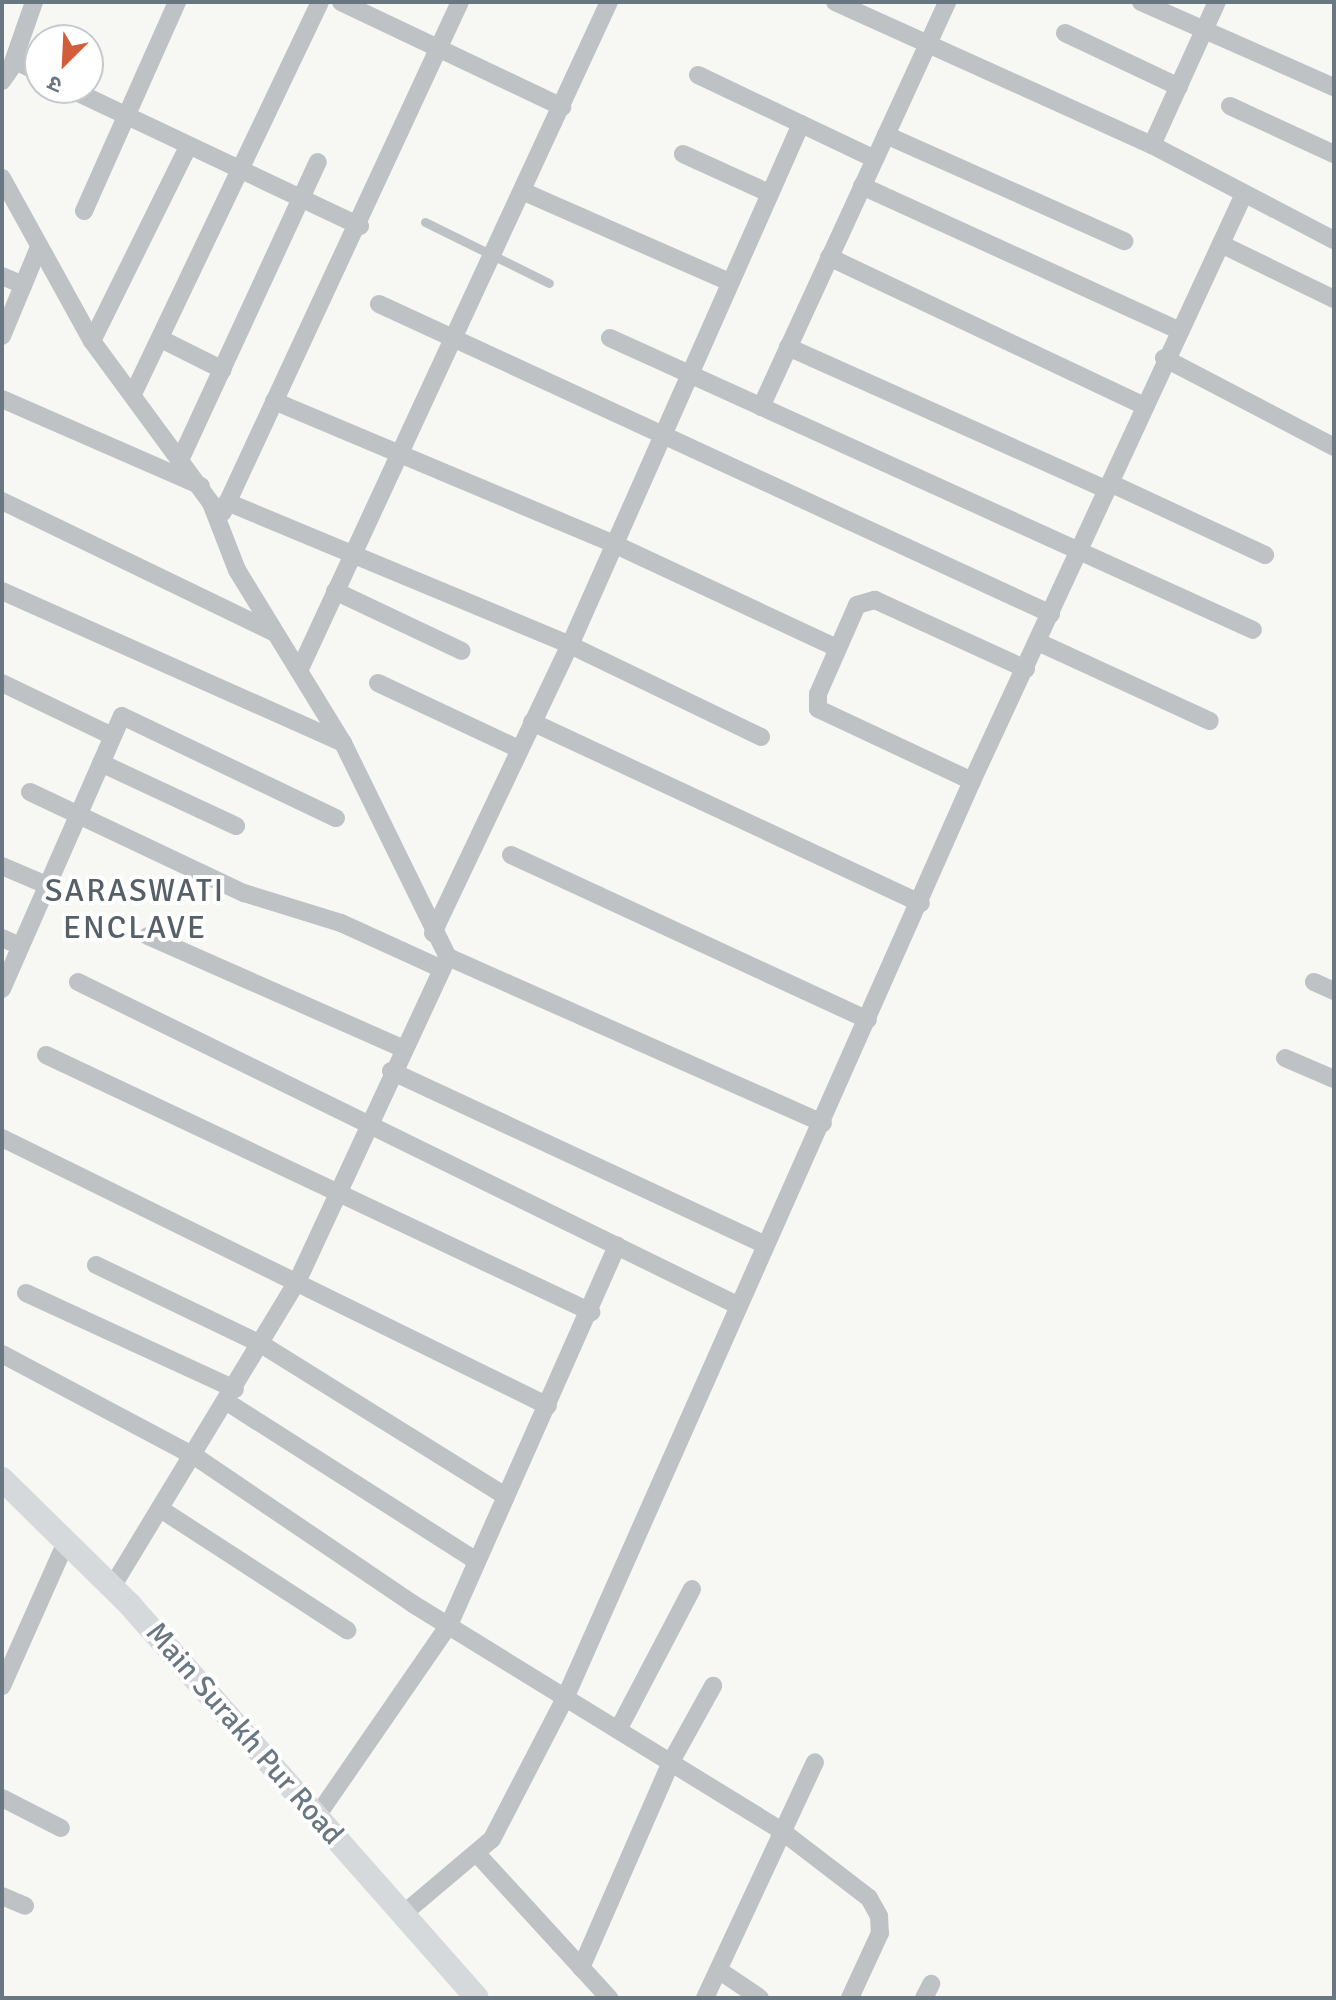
<!DOCTYPE html>
<meta charset="utf-8">
<style>
body{margin:0}
#map{position:relative;width:1336px;height:2000px;overflow:hidden;background:#f7f7f4;font-family:Signika,"Noto Sans Devanagari",sans-serif}
div>[style]{position:absolute}
[style*='--x']{left:calc(var(--x)*1px);top:calc(var(--y)*1px);width:calc(var(--w)*1px);rotate:calc(var(--a)*1deg)}
.lane>*{height:9px;margin:-4.5px;padding:0 4.5px;transform-origin:4.5px;border-radius:4.5px;background:#bec2c5}
.street>*{height:18px;margin:-9px;padding:0 9px;transform-origin:9px;border-radius:9px;background:#bec2c5}
.secondary>*{height:24px;margin:-12px;padding:0 12px;transform-origin:12px;border-radius:12px;background:#d5d9dc}
span{translate:-50% -50%;white-space:nowrap;text-align:center;line-height:1.15;-webkit-text-stroke:8px #fff;paint-order:stroke}
.street-label{font-size:30px;color:#697782}
.neighbourhood-label{font-size:32px;color:#566068;letter-spacing:2px}
.frame{position:absolute;inset:0;border:4px solid #697782;pointer-events:none}
.north{position:absolute;left:24px;top:24px;width:80px;height:80px;box-sizing:border-box;background:#fff;border:2px solid #c3c9cd;border-radius:50%;rotate:204deg;font-size:22px;font-weight:700;line-height:32px;text-align:center;color:#697782}
.north::after{content:'';display:block;margin:auto;width:28px;height:36px;background:#d15d3a;clip-path:polygon(50% 0,100% 100%,50% 72%,0 100%)}
</style>
<div id="map">
<div class="lane">
<div style="--x:425;--y:222;--w:138;--a:26.2"></div>
</div>
<div class="street">
<div style="--x:341;--y:2;--w:245;--a:25.4"></div>
<div style="--x:835;--y:2;--w:348;--a:24.3"></div>
<div style="--x:1152;--y:145;--w:205;--a:27.6"></div>
<div style="--x:1141;--y:2;--w:211;--a:23.8"></div>
<div style="--x:1065;--y:33;--w:126;--a:25.3"></div>
<div style="--x:13;--y:62;--w:64;--a:-70.7"></div>
<div style="--x:698;--y:75;--w:196;--a:25.4"></div>
<div style="--x:2;--y:81;--w:24;--a:-55"></div>
<div style="--x:16;--y:61;--w:27;--a:27"></div>
<div style="--x:68;--y:88;--w:323;--a:25.3"></div>
<div style="--x:1230;--y:106;--w:115;--a:24.8"></div>
<div style="--x:886;--y:135;--w:261;--a:24"></div>
<div style="--x:1152;--y:145;--w:157;--a:-65.6"></div>
<div style="--x:683;--y:154;--w:94;--a:24.4"></div>
<div style="--x:2;--y:178;--w:186;--a:61.1"></div>
<div style="--x:92;--y:341;--w:201;--a:53.7"></div>
<div style="--x:211;--y:503;--w:72;--a:68.8"></div>
<div style="--x:237;--y:570;--w:203;--a:58.5"></div>
<div style="--x:343;--y:743;--w:238;--a:63.9"></div>
<div style="--x:448;--y:957;--w:410;--a:23.9"></div>
<div style="--x:862;--y:186;--w:347;--a:24.5"></div>
<div style="--x:522;--y:191;--w:226;--a:23.7"></div>
<div style="--x:84;--y:211;--w:229;--a:-66"></div>
<div style="--x:1221;--y:244;--w:126;--a:26"></div>
<div style="--x:829;--y:257;--w:348;--a:25.3"></div>
<div style="--x:2;--y:276;--w:23;--a:23"></div>
<div style="--x:379;--y:304;--w:740;--a:24.76"></div>
<div style="--x:2;--y:336;--w:96;--a:-67.4"></div>
<div style="--x:610;--y:338;--w:706;--a:24.42"></div>
<div style="--x:161;--y:339;--w:69;--a:26.6"></div>
<div style="--x:92;--y:341;--w:214;--a:-63.7"></div>
<div style="--x:788;--y:347;--w:350;--a:24.1"></div>
<div style="--x:1164;--y:358;--w:192;--a:27.6"></div>
<div style="--x:133;--y:394;--w:434;--a:-64.5"></div>
<div style="--x:2;--y:399;--w:217;--a:23.6"></div>
<div style="--x:274;--y:401;--w:371;--a:22.8"></div>
<div style="--x:616;--y:545;--w:244;--a:25"></div>
<div style="--x:761;--y:407;--w:446;--a:-65.3"></div>
<div style="--x:181;--y:458;--w:326;--a:-65.2"></div>
<div style="--x:1110;--y:483;--w:171;--a:24.9"></div>
<div style="--x:2;--y:501;--w:303;--a:25.8"></div>
<div style="--x:227;--y:502;--w:372;--a:22.6"></div>
<div style="--x:570;--y:645;--w:212;--a:25.7"></div>
<div style="--x:223;--y:512;--w:562;--a:-65.08"></div>
<div style="--x:2;--y:591;--w:373;--a:24"></div>
<div style="--x:335;--y:591;--w:140;--a:25.3"></div>
<div style="--x:1038;--y:642;--w:189;--a:24.7"></div>
<div style="--x:299;--y:671;--w:737;--a:-65.14"></div>
<div style="--x:2;--y:683;--w:122;--a:25.7"></div>
<div style="--x:378;--y:683;--w:156;--a:25.1"></div>
<div style="--x:532;--y:722;--w:429;--a:25"></div>
<div style="--x:101;--y:763;--w:149;--a:25"></div>
<div style="--x:972;--y:781;--w:170;--a:-154.9"></div>
<div style="--x:818;--y:709;--w:15;--a:-90"></div>
<div style="--x:818;--y:694;--w:97;--a:-66.3"></div>
<div style="--x:857;--y:605;--w:19;--a:-16"></div>
<div style="--x:875;--y:600;--w:166;--a:24.6"></div>
<div style="--x:30;--y:792;--w:237;--a:25.3"></div>
<div style="--x:244;--y:893;--w:102;--a:17.2"></div>
<div style="--x:341;--y:923;--w:111;--a:24.5"></div>
<div style="--x:511;--y:855;--w:393;--a:24.8"></div>
<div style="--x:2;--y:866;--w:51;--a:23.1"></div>
<div style="--x:433;--y:933;--w:319;--a:-64.6"></div>
<div style="--x:570;--y:645;--w:570;--a:-66.09"></div>
<div style="--x:148;--y:936;--w:278;--a:23.8"></div>
<div style="--x:2;--y:938;--w:20;--a:24"></div>
<div style="--x:78;--y:982;--w:736;--a:26.11"></div>
<div style="--x:1314;--y:982;--w:22;--a:24"></div>
<div style="--x:2;--y:989;--w:298;--a:-66.3"></div>
<div style="--x:122;--y:716;--w:237;--a:25.5"></div>
<div style="--x:46;--y:1055;--w:603;--a:25.25"></div>
<div style="--x:1285;--y:1058;--w:53;--a:23.2"></div>
<div style="--x:391;--y:1071;--w:412;--a:24.9"></div>
<div style="--x:2;--y:1138;--w:608;--a:26.14"></div>
<div style="--x:96;--y:1265;--w:183;--a:25.6"></div>
<div style="--x:261;--y:1344;--w:287;--a:31.9"></div>
<div style="--x:26;--y:1293;--w:230;--a:24.7"></div>
<div style="--x:2;--y:1354;--w:220;--a:28"></div>
<div style="--x:196;--y:1457;--w:262;--a:34.1"></div>
<div style="--x:413;--y:1604;--w:435;--a:31.6"></div>
<div style="--x:783;--y:1832;--w:108;--a:37.5"></div>
<div style="--x:869;--y:1898;--w:21;--a:61"></div>
<div style="--x:879;--y:1916;--w:17;--a:87"></div>
<div style="--x:880;--y:1933;--w:72;--a:114.8"></div>
<div style="--x:227;--y:1402;--w:296;--a:32.5"></div>
<div style="--x:162;--y:1510;--w:221;--a:33"></div>
<div style="--x:112;--y:1587;--w:357;--a:-58.8"></div>
<div style="--x:297;--y:1282;--w:358;--a:-65.1"></div>
<div style="--x:2;--y:1686;--w:158;--a:-66"></div>
<div style="--x:619;--y:1728;--w:157;--a:-62.3"></div>
<div style="--x:2;--y:1798;--w:66;--a:27"></div>
<div style="--x:317;--y:1816;--w:232;--a:-55.4"></div>
<div style="--x:449;--y:1625;--w:415;--a:-66.1"></div>
<div style="--x:479;--y:1856;--w:193;--a:47.5"></div>
<div style="--x:2;--y:1896;--w:25;--a:23"></div>
<div style="--x:402;--y:1915;--w:118;--a:-40.2"></div>
<div style="--x:492;--y:1839;--w:161;--a:-62.6"></div>
<div style="--x:566;--y:1696;--w:1001;--a:-66.07"></div>
<div style="--x:972;--y:781;--w:647;--a:-65.14"></div>
<div style="--x:581;--y:1968;--w:227;--a:-66.4"></div>
<div style="--x:672;--y:1760;--w:85;--a:-61"></div>
<div style="--x:720;--y:1971;--w:48;--a:34"></div>
<div style="--x:705;--y:1998;--w:260;--a:-65"></div>
<div style="--x:924;--y:1998;--w:16;--a:-63"></div>
</div>
<div class="secondary">
<div style="--x:2;--y:1479;--w:180;--a:44.5"></div>
<div style="--x:130;--y:1605;--w:524;--a:48.56"></div>
</div>
<div class="street-label">
<span style="left:244px;top:1734px;rotate:49deg">Main Surakh Pur Road</span>
</div>
<div class="neighbourhood-label">
<span style="left:135px;top:910px">SARASWATI<br>ENCLAVE</span>
</div>
<div class="frame"></div>
<div class="north">उ</div>
</div>
